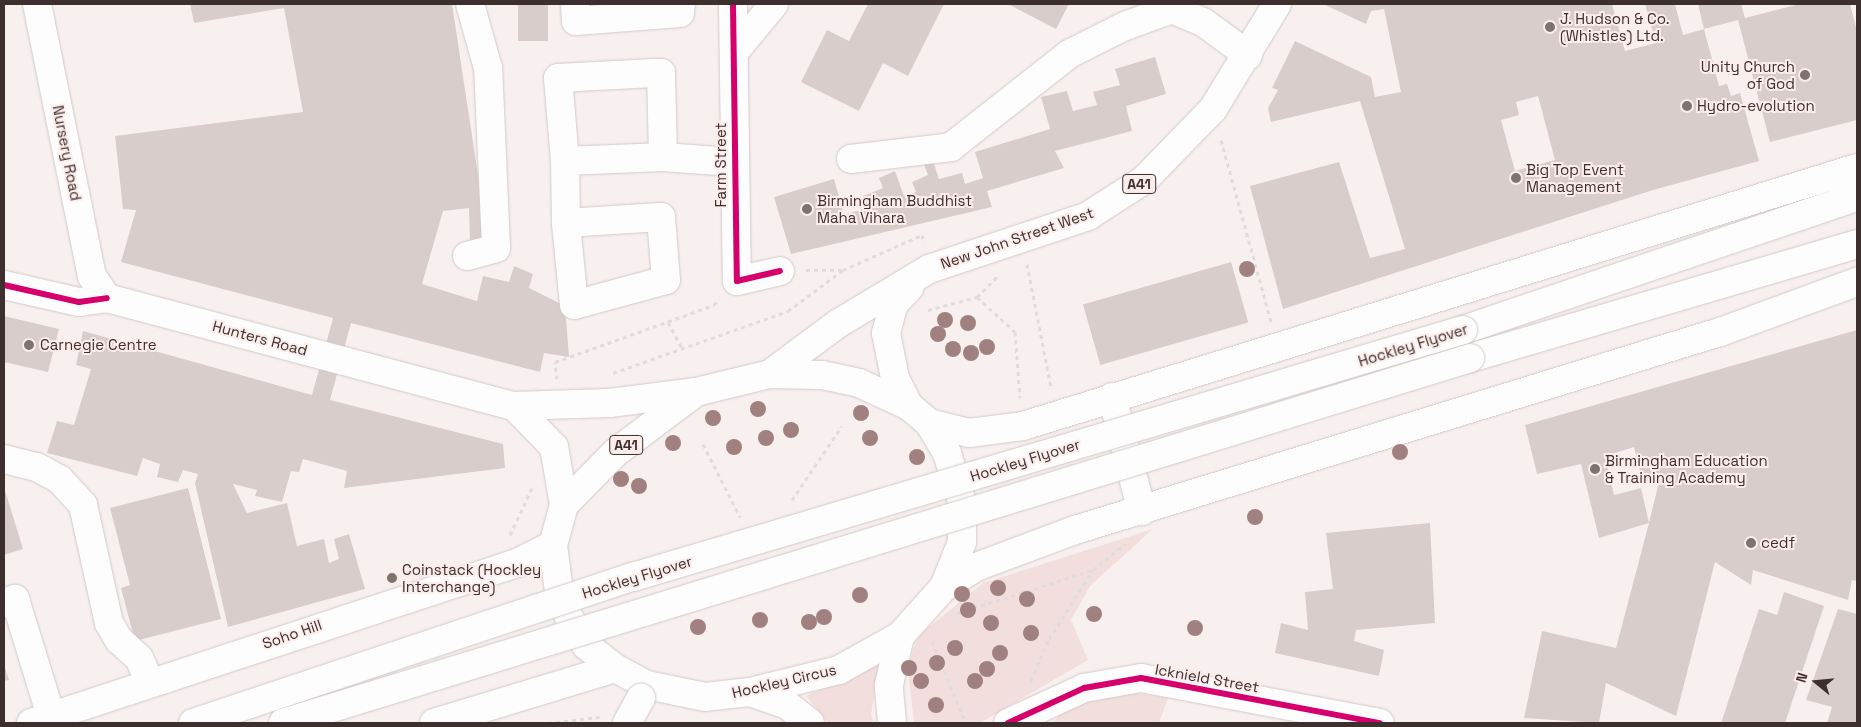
<!DOCTYPE html>
<style>
body{margin:0}
#map{position:relative;width:1861px;height:727px;overflow:hidden;background:#f8f0ef;font-family:"Space Grotesk",sans-serif}
div>[style]{position:absolute}
[style*='--x']{left:calc(var(--x)*1px);top:calc(var(--y)*1px);width:calc(var(--w)*1px);rotate:calc(var(--a)*1deg)}
.green>*{inset:0;background:#f2dfdd}
.building>*{inset:0;background:#d9cdcc;transform-origin:0 0}
.path>*{height:3px;margin-top:-1.5px;transform-origin:0;background:repeating-linear-gradient(90deg,#dfdcdb 0 4px,transparent 0 8px)}
.roads{filter:drop-shadow(0 0 1px #d3c9c7) drop-shadow(0 0 1px #d3c9c7)}
.minor>*{height:28px;margin:-14px;padding:0 14px;transform-origin:14px;border-radius:14px;background:#fefdfd}
.major>*{height:28px;margin:-14px;padding:0 14px;transform-origin:14px;border-radius:14px;background:#fefdfd}
.highway>*{height:28px;margin:-14px;padding:0 14px;transform-origin:14px;border-radius:14px;background:#fefdfd}
.bridges{filter:drop-shadow(0 0 1px #d3c9c7) drop-shadow(0 0 1px #d3c9c7)}
.minor-bridge>*{height:28px;margin:-14px;padding:0 14px;transform-origin:14px;border-radius:14px;background:#fefdfd}
.major-bridge>*{height:28px;margin:-14px;padding:0 14px;transform-origin:14px;border-radius:14px;background:#fefdfd}
.cycleway>*{height:6px;margin:-3px;padding:0 3px;transform-origin:3px;border-radius:3px;background:#d6006c}
.trees>*{width:16px;height:16px;margin:-8px;border-radius:50%;background:#a1817f}
.dots>*{width:14px;height:14px;translate:-50% -50%;box-sizing:border-box;border:2px solid #fcedeb;border-radius:50%}
span{translate:-50% -50%;white-space:nowrap;text-align:center;line-height:1.15;-webkit-text-stroke:4px #fcedeb;paint-order:stroke}
.shield-label span{padding:1px 4px;background:#fcedeb;border:1px solid;border-radius:4px;-webkit-text-stroke-width:0}
.shield-label{font-size:14px;color:#3c2f2d;font-weight:700}
.poi-label{font-size:15px;color:#3c2f2d}
.left{translate:0 -50%;text-align:left}
.right{translate:-100% -50%;text-align:right}
.street-label{font-size:15px;color:#3c2f2d}
.frame{position:absolute;inset:0;border:5px solid #3c2f2d;pointer-events:none}
.north{position:absolute;left:1791px;top:657px;width:50px;height:50px;-webkit-text-stroke:4px #fcedeb;paint-order:stroke;rotate:287deg;font-size:14px;font-weight:700;line-height:20px;text-align:center;color:#3c2f2d}
.north::after{content:'';display:block;margin:auto;width:18px;height:22px;background:#3c2f2d;clip-path:polygon(50% 0,100% 100%,50% 72%,0 100%)}
</style>
<div id="map">
<div class="green">
<div style="clip-path:polygon(1153px 529px,1090px 586px,1071px 620px,1088px 660px,980px 723px,914px 723px,908px 670px,917px 637px,983px 583px)"></div>
<div style="clip-path:polygon(879px 665px,871px 715px,874px 723px,828px 723px,806px 696px)"></div>
<div style="clip-path:polygon(1127px 692px,1168px 698px,1159px 723px,1053px 723px,1061px 713px,1097px 698px)"></div>
</div>
<div class="building">
<div style="clip-path:polygon(190px 4px,452px 4px,488px 241px,470px 242px,469px 208px,443px 211px,422px 284px,477px 301px,483px 276px,509px 282px,514px 266px,533px 274px,529px 288px,565px 306px,569px 357px,544px 353px,540px 372px,351px 323px,330px 400px,503px 444px,505px 468px,344px 488px,347px 471px,303px 459px,299px 472px,291px 471px,282px 502px,255px 496px,257px 490px,233px 484px,247px 513px,287px 503px,297px 546px,324px 539px,329px 563px,339px 559px,334px 539px,349px 534px,365px 589px,228px 627px,195px 483px,198px 474px,183px 470px,178px 482px,157px 477px,160px 464px,143px 458px,137px 476px,47px 453px,57px 421px,74px 425px,91px 369px,76px 365px,83px 331px,312px 395px,333px 318px,121px 262px,136px 210px,123px 209px,115px 136px,303px 112px,284px 8px,194px 23px)"></div>
<div style="left:518px;top:4px;width:30px;height:37px"></div>
<div style="clip-path:polygon(868px 4px,944px 4px,908px 76px,883px 63px,859px 111px,801px 82px,827px 30px,849px 41px)"></div>
<div style="clip-path:polygon(1008px 4px,1069px 4px,1056px 29px)"></div>
<div style="clip-path:polygon(evenodd,1323px 4px,1612px 4px,1625px 51px,1656px 43px,1645px 4px,1675px 4px,1683px 35px,1704px 29px,1719px 86px,1727px 84px,1731px 96px,1740px 93px,1759px 161px,1653px 190px,1283px 309px,1250px 186px,1339px 162px,1370px 258px,1405px 249px,1360px 101px,1271px 122px,1268px 108px,1278px 90px,1272px 88px,1295px 41px,1371px 77px,1375px 97px,1401px 92px,1384px 9px,1371px 11px,1366px 24px,1323px 4px,1538px 96px,1555px 160px,1515px 171px,1501px 120px,1519px 115px,1516px 102px,1538px 96px)"></div>
<div style="clip-path:polygon(1698px 4px,1741px 4px,1745px 18px,1800px 4px,1850px 4px,1857px 31px,1857px 120px,1770px 142px,1738px 20px,1704px 29px)"></div>
<div style="clip-path:polygon(1155px 57px,1166px 94px,1126px 106px,1132px 131px,1055px 151px,1064px 168px,987px 191px,992px 207px,791px 254px,774px 197px,834px 179px,844px 215px,866px 208px,863px 196px,883px 188px,879px 178px,895px 171px,904px 196px,916px 192px,912px 182px,928px 175px,924px 164px,933px 161px,939px 179px,962px 173px,965px 184px,983px 178px,975px 152px,1050px 129px,1041px 97px,1067px 91px,1073px 111px,1097px 105px,1093px 92px,1120px 85px,1115px 69px)"></div>
<div style="left:1231px;top:262px;width:63px;height:154px;rotate:74deg"></div>
<div style="clip-path:polygon(4px 316px,59px 329px,48px 372px,4px 362px)"></div>
<div style="clip-path:polygon(1857px 330px,1857px 581px,1852px 580px,1848px 600px,1753px 570px,1751px 585px,1715px 562px,1676px 716px,1606px 683px,1599px 723px,1524px 718px,1542px 631px,1616px 648px,1649px 523px,1660px 478px,1643px 482px,1634px 447px,1605px 456px,1614px 495px,1641px 488px,1649px 523px,1599px 538px,1581px 464px,1537px 474px,1525px 425px)"></div>
<div style="clip-path:polygon(4px 487px,23px 549px,4px 555px)"></div>
<div style="clip-path:polygon(188px 488px,221px 619px,135px 641px,121px 588px,130px 585px,110px 508px)"></div>
<div style="clip-path:polygon(1430px 523px,1435px 623px,1356px 630px,1354px 641px,1384px 650px,1379px 676px,1275px 653px,1281px 623px,1308px 630px,1305px 592px,1333px 589px,1326px 533px)"></div>
<div style="clip-path:polygon(1784px 592px,1824px 606px,1785px 723px,1721px 723px,1759px 609px,1777px 615px)"></div>
<div style="clip-path:polygon(1838px 609px,1857px 614px,1857px 723px,1827px 723px,1832px 707px,1806px 700px)"></div>
<div style="clip-path:polygon(4px 665px,9px 680px,4px 681px)"></div>
</div>
<div class="path">
<div style="--x:1221;--y:140;--w:189;--a:74.6"></div>
<div style="--x:1027;--y:264;--w:126;--a:79"></div>
<div style="--x:806;--y:270;--w:37;--a:0"></div>
<div style="--x:843;--y:270;--w:86;--a:-23.9"></div>
<div style="--x:922;--y:235;--w:8;--a:76"></div>
<div style="--x:977;--y:297;--w:30;--a:-45"></div>
<div style="--x:928;--y:310;--w:51;--a:-14.9"></div>
<div style="--x:977;--y:297;--w:52;--a:42.6"></div>
<div style="--x:1015;--y:332;--w:66;--a:85.7"></div>
<div style="--x:668;--y:322;--w:30;--a:62"></div>
<div style="--x:613;--y:373;--w:186;--a:-19.5"></div>
<div style="--x:788;--y:311;--w:69;--a:-36.7"></div>
<div style="--x:557;--y:379;--w:17;--a:-97"></div>
<div style="--x:555;--y:362;--w:169;--a:-19.7"></div>
<div style="--x:714;--y:305;--w:8;--a:-50"></div>
<div style="--x:703;--y:444;--w:82;--a:63.1"></div>
<div style="--x:792;--y:500;--w:89;--a:-56"></div>
<div style="--x:510;--y:535;--w:52;--a:-64.9"></div>
<div style="--x:958;--y:613;--w:142;--a:-17.7"></div>
<div style="--x:932;--y:641;--w:89;--a:67.5"></div>
<div style="--x:1031;--y:681;--w:46;--a:-66.8"></div>
<div style="--x:1049;--y:639;--w:82;--a:-57.5"></div>
<div style="--x:1093;--y:570;--w:41;--a:-39.1"></div>
<div style="--x:548;--y:723;--w:52;--a:-6.6"></div>
</div>
<div class="roads">
<div class="minor">
<div style="--x:575;--y:4;--w:17;--a:87"></div>
<div style="--x:576;--y:21;--w:104;--a:-4.4"></div>
<div style="--x:680;--y:13;--w:9;--a:-84"></div>
<div style="--x:733;--y:4;--w:277;--a:89.2"></div>
<div style="--x:737;--y:281;--w:44;--a:-13.1"></div>
<div style="--x:735;--y:51;--w:61;--a:-50.3"></div>
<div style="--x:851;--y:159;--w:101;--a:-6.8"></div>
<div style="--x:951;--y:147;--w:150;--a:-38.2"></div>
<div style="--x:1069;--y:54;--w:63;--a:-26.6"></div>
<div style="--x:1125;--y:26;--w:50;--a:-19.9"></div>
<div style="--x:1172;--y:9;--w:34;--a:23"></div>
<div style="--x:1203;--y:22;--w:56;--a:36.3"></div>
<div style="--x:565;--y:161;--w:83;--a:-94.8"></div>
<div style="--x:558;--y:78;--w:96;--a:-3"></div>
<div style="--x:654;--y:73;--w:7;--a:0"></div>
<div style="--x:661;--y:73;--w:84;--a:88.6"></div>
<div style="--x:566;--y:223;--w:95;--a:-3.6"></div>
<div style="--x:661;--y:217;--w:63;--a:85.5"></div>
<div style="--x:666;--y:280;--w:95;--a:164.8"></div>
<div style="--x:574;--y:305;--w:82;--a:-95.6"></div>
<div style="--x:566;--y:223;--w:62;--a:-90.9"></div>
<div style="--x:565;--y:161;--w:98;--a:-2.3"></div>
<div style="--x:663;--y:157;--w:69;--a:4.1"></div>
<div style="--x:467;--y:256;--w:30;--a:-15"></div>
<div style="--x:496;--y:248;--w:180;--a:-92.5"></div>
<div style="--x:488;--y:68;--w:66;--a:-105.7"></div>
<div style="--x:4;--y:285;--w:77;--a:12.8"></div>
<div style="--x:79;--y:302;--w:28;--a:-8"></div>
<div style="--x:1112;--y:397;--w:118;--a:75.3"></div>
<div style="--x:4;--y:459;--w:34;--a:14"></div>
<div style="--x:37;--y:467;--w:26;--a:29"></div>
<div style="--x:60;--y:480;--w:34;--a:47"></div>
<div style="--x:83;--y:505;--w:121;--a:77.6"></div>
<div style="--x:109;--y:623;--w:20;--a:60"></div>
<div style="--x:119;--y:640;--w:27;--a:42"></div>
<div style="--x:139;--y:658;--w:27;--a:66"></div>
<div style="--x:4;--y:603;--w:12;--a:-20"></div>
<div style="--x:15;--y:599;--w:122;--a:72.9"></div>
<div style="--x:1008;--y:723;--w:84;--a:-24.7"></div>
<div style="--x:1084;--y:688;--w:58;--a:-10"></div>
<div style="--x:1141;--y:678;--w:243;--a:10.7"></div>
</div>
<div class="major">
<div style="--x:37;--y:4;--w:278;--a:78.6"></div>
<div style="--x:92;--y:276;--w:27;--a:56"></div>
<div style="--x:107;--y:298;--w:421;--a:14.9"></div>
<div style="--x:514;--y:406;--w:96;--a:-1.8"></div>
<div style="--x:610;--y:403;--w:87;--a:-7.3"></div>
<div style="--x:1463;--y:330;--w:416;--a:-18.7"></div>
<div style="--x:1470;--y:358;--w:403;--a:-16.4"></div>
<div style="--x:514;--y:406;--w:57;--a:45.7"></div>
<div style="--x:554;--y:447;--w:59;--a:80.2"></div>
<div style="--x:929;--y:423;--w:41;--a:14"></div>
<div style="--x:969;--y:433;--w:54;--a:-7.4"></div>
<div style="--x:1023;--y:426;--w:873;--a:-17.19"></div>
<div style="--x:944;--y:587;--w:38;--a:-32"></div>
<div style="--x:976;--y:567;--w:106;--a:-20.5"></div>
<div style="--x:1075;--y:530;--w:675;--a:-17.07"></div>
<div style="--x:1720;--y:332;--w:146;--a:-20.1"></div>
</div>
<div class="highway">
<div style="--x:770;--y:374;--w:52;--a:1.1"></div>
<div style="--x:822;--y:375;--w:38;--a:12"></div>
<div style="--x:859;--y:383;--w:55;--a:24.7"></div>
<div style="--x:909;--y:406;--w:26;--a:40"></div>
<div style="--x:929;--y:423;--w:35;--a:59"></div>
<div style="--x:947;--y:453;--w:51;--a:73"></div>
<div style="--x:962;--y:502;--w:40;--a:90"></div>
<div style="--x:962;--y:542;--w:48;--a:111.8"></div>
<div style="--x:944;--y:587;--w:66;--a:131.9"></div>
<div style="--x:900;--y:636;--w:70;--a:150.9"></div>
<div style="--x:839;--y:670;--w:92;--a:166.1"></div>
<div style="--x:750;--y:692;--w:45;--a:173.7"></div>
<div style="--x:705;--y:697;--w:59;--a:-168.3"></div>
<div style="--x:647;--y:685;--w:36;--a:-152"></div>
<div style="--x:615;--y:668;--w:37;--a:-142"></div>
<div style="--x:586;--y:645;--w:32;--a:-122"></div>
<div style="--x:569;--y:618;--w:28;--a:-111"></div>
<div style="--x:559;--y:592;--w:47;--a:-97.3"></div>
<div style="--x:553;--y:545;--w:41;--a:-74.6"></div>
<div style="--x:564;--y:505;--w:73;--a:-45.6"></div>
<div style="--x:615;--y:453;--w:101;--a:-37"></div>
<div style="--x:696;--y:392;--w:76;--a:-13.7"></div>
<div style="--x:770;--y:374;--w:86;--a:-36.5"></div>
<div style="--x:839;--y:323;--w:105;--a:-31"></div>
<div style="--x:929;--y:269;--w:168;--a:-18.4"></div>
<div style="--x:1088;--y:216;--w:67;--a:-32.7"></div>
<div style="--x:1144;--y:180;--w:99;--a:-45.8"></div>
<div style="--x:1213;--y:109;--w:123;--a:-58.6"></div>
<div style="--x:909;--y:406;--w:31;--a:-117"></div>
<div style="--x:895;--y:378;--w:46;--a:-101.3"></div>
<div style="--x:886;--y:333;--w:30;--a:-75"></div>
<div style="--x:894;--y:304;--w:23;--a:-47"></div>
<div style="--x:750;--y:692;--w:39;--a:19"></div>
<div style="--x:787;--y:705;--w:29;--a:38"></div>
<div style="--x:31;--y:723;--w:512;--a:-18.22"></div>
<div style="--x:517;--y:563;--w:40;--a:-26.6"></div>
<div style="--x:434;--y:723;--w:189;--a:-16.9"></div>
<div style="--x:892;--y:723;--w:38;--a:-95"></div>
<div style="--x:889;--y:685;--w:50;--a:-77.3"></div>
</div>
</div>
<div class="bridges">
<div class="minor-bridge">
<div style="--x:627;--y:723;--w:29;--a:-61"></div>
</div>
<div class="major-bridge">
<div style="--x:193;--y:723;--w:464;--a:-18.4"></div>
<div style="--x:633;--y:577;--w:866;--a:-16.57"></div>
<div style="--x:283;--y:723;--w:1242;--a:-17.09"></div>
</div>
</div>
<div class="cycleway">
<div style="--x:733;--y:4;--w:277;--a:89.2"></div>
<div style="--x:737;--y:281;--w:44;--a:-13.1"></div>
<div style="--x:4;--y:285;--w:77;--a:12.8"></div>
<div style="--x:79;--y:302;--w:28;--a:-8"></div>
<div style="--x:1008;--y:723;--w:84;--a:-24.7"></div>
<div style="--x:1084;--y:688;--w:58;--a:-10"></div>
<div style="--x:1141;--y:678;--w:243;--a:10.7"></div>
</div>
<div class="trees">
<div style="left:1247px;top:269px"></div>
<div style="left:945px;top:320px"></div>
<div style="left:968px;top:323px"></div>
<div style="left:938px;top:334px"></div>
<div style="left:987px;top:347px"></div>
<div style="left:953px;top:349px"></div>
<div style="left:971px;top:353px"></div>
<div style="left:758px;top:409px"></div>
<div style="left:861px;top:413px"></div>
<div style="left:713px;top:418px"></div>
<div style="left:791px;top:430px"></div>
<div style="left:766px;top:438px"></div>
<div style="left:870px;top:438px"></div>
<div style="left:673px;top:443px"></div>
<div style="left:734px;top:447px"></div>
<div style="left:1400px;top:452px"></div>
<div style="left:917px;top:457px"></div>
<div style="left:621px;top:479px"></div>
<div style="left:639px;top:486px"></div>
<div style="left:1255px;top:517px"></div>
<div style="left:998px;top:588px"></div>
<div style="left:962px;top:594px"></div>
<div style="left:860px;top:595px"></div>
<div style="left:1027px;top:599px"></div>
<div style="left:968px;top:610px"></div>
<div style="left:1094px;top:614px"></div>
<div style="left:824px;top:617px"></div>
<div style="left:760px;top:620px"></div>
<div style="left:809px;top:622px"></div>
<div style="left:991px;top:623px"></div>
<div style="left:698px;top:627px"></div>
<div style="left:1195px;top:628px"></div>
<div style="left:1031px;top:633px"></div>
<div style="left:955px;top:648px"></div>
<div style="left:1000px;top:653px"></div>
<div style="left:937px;top:663px"></div>
<div style="left:909px;top:668px"></div>
<div style="left:987px;top:669px"></div>
<div style="left:921px;top:681px"></div>
<div style="left:975px;top:681px"></div>
<div style="left:936px;top:705px"></div>
</div>
<div class="dots">
<div style="left:1550px;top:27px;background:#7e7371"></div>
<div style="left:1805px;top:75px;background:#7e7371"></div>
<div style="left:1687px;top:106px;background:#7e7371"></div>
<div style="left:1516px;top:178px;background:#7e7371"></div>
<div style="left:807px;top:209px;background:#7e7371"></div>
<div style="left:29px;top:345px;background:#7e7371"></div>
<div style="left:1595px;top:469px;background:#7e7371"></div>
<div style="left:1751px;top:543px;background:#7e7371"></div>
<div style="left:392px;top:578px;background:#7e7371"></div>
</div>
<div class="shield-label">
<span style="left:1139px;top:184px">A41</span>
<span style="left:626px;top:445px">A41</span>
</div>
<div class="poi-label">
<span class="left" style="left:1560px;top:27px">J. Hudson &amp; Co.<br>(Whistles) Ltd.</span>
<span class="right" style="left:1795px;top:75px">Unity Church<br>of God</span>
<span class="left" style="left:1697px;top:106px">Hydro-evolution</span>
<span class="left" style="left:1526px;top:178px">Big Top Event<br>Management</span>
<span class="left" style="left:817px;top:209px">Birmingham Buddhist<br>Maha Vihara</span>
<span class="left" style="left:40px;top:345px">Carnegie Centre</span>
<span class="left" style="left:1605px;top:469px">Birmingham Education<br>&amp; Training Academy</span>
<span class="left" style="left:1761px;top:543px">cedf</span>
<span class="left" style="left:402px;top:578px">Coinstack (Hockley<br>Interchange)</span>
</div>
<div class="street-label">
<span style="left:67px;top:153px;rotate:79deg">Nursery Road</span>
<span style="left:721px;top:165px;rotate:-90deg">Farm Street</span>
<span style="left:1017px;top:238px;rotate:-19deg">New John Street West</span>
<span style="left:260px;top:338px;rotate:15deg">Hunters Road</span>
<span style="left:1413px;top:345px;rotate:-17deg">Hockley Flyover</span>
<span style="left:1025px;top:460px;rotate:-17deg">Hockley Flyover</span>
<span style="left:637px;top:577px;rotate:-17deg">Hockley Flyover</span>
<span style="left:292px;top:634px;rotate:-19deg">Soho Hill</span>
<span style="left:1207px;top:678px;rotate:10deg">Icknield Street</span>
<span style="left:784px;top:681px;rotate:-13deg">Hockley Circus</span>
</div>
<div class="frame"></div>
<div class="north">N</div>
</div>
